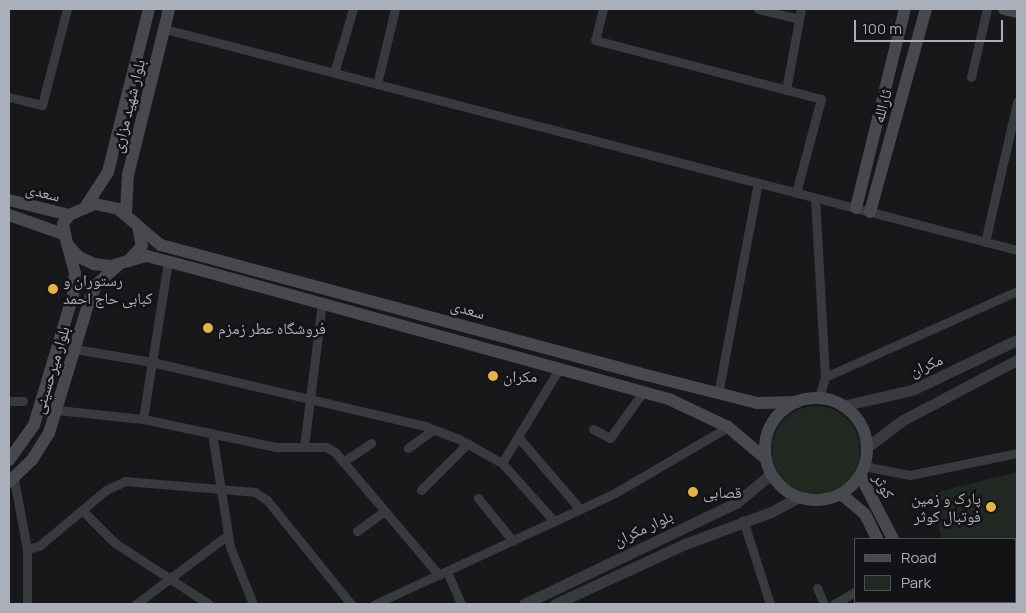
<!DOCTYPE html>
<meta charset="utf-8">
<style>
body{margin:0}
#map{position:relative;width:1026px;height:613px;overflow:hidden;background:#18181a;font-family:Manrope,"Noto Naskh Arabic",sans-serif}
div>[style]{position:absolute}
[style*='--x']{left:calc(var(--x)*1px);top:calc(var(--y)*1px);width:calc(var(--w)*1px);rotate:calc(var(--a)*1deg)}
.green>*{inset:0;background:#202821}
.round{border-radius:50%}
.minor>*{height:9px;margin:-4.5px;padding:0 4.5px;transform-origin:4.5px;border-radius:4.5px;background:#393a3f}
.tertiary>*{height:11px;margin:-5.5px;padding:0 5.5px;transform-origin:5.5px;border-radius:5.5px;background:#393a3f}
.secondary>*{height:12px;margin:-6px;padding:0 6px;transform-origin:6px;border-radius:6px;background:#47494f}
.secondary>.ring{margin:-6px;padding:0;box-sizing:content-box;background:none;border:12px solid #47494f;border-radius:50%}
.dots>*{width:14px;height:14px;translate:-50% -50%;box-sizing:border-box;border:2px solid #131315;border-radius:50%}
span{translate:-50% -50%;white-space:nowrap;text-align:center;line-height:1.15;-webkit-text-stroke:5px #131315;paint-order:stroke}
.street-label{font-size:16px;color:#abafb9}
.poi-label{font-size:16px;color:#abafb9}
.left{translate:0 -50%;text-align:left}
.right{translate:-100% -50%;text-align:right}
.frame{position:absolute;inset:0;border:10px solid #abafb9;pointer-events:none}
.legend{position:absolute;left:854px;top:538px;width:162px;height:65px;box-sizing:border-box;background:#131315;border:1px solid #505157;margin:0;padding:6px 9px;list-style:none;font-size:15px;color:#abafb9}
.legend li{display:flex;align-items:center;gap:10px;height:25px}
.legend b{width:25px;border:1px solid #505157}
.scale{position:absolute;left:854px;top:20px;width:149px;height:22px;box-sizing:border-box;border:2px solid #abafb9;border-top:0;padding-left:6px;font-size:15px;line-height:18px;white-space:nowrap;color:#abafb9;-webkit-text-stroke:4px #131315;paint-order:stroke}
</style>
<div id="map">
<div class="green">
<div class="round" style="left:772px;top:406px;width:88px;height:88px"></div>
<div style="clip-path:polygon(1017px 472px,1017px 544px,1015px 545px,1015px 539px,942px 539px,930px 494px)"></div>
</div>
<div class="minor">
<div style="--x:603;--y:9;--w:32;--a:104"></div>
<div style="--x:595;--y:40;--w:234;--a:14.6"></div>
<div style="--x:821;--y:99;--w:97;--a:104.9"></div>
<div style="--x:758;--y:9;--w:42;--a:13.7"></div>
<div style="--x:165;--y:29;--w:880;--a:14.54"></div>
<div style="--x:334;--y:73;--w:67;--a:-73.5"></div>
<div style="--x:971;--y:77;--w:70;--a:-76.8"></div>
<div style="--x:377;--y:84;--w:77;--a:-76.5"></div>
<div style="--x:786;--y:90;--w:82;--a:-79.5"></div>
<div style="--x:9;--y:97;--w:34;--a:14"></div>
<div style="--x:42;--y:105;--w:99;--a:-75.4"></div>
<div style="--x:815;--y:198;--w:179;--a:86.8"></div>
<div style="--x:825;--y:377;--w:22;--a:106"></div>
<div style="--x:985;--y:242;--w:144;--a:-77.1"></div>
<div style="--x:75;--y:349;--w:78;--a:9.6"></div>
<div style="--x:152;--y:362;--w:280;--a:13.2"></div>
<div style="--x:425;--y:426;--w:34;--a:21"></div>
<div style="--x:457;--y:438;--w:51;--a:29.1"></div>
<div style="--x:502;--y:463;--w:78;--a:48.1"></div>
<div style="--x:825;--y:377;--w:210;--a:-24.1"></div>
<div style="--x:718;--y:394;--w:215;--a:-79.3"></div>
<div style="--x:9;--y:401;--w:14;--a:0"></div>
<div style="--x:57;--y:410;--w:86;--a:6"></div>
<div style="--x:143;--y:419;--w:136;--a:11.9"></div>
<div style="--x:276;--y:447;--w:50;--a:0"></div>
<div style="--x:326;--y:447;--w:10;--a:29"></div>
<div style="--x:335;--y:452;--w:161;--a:49.8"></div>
<div style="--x:143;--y:419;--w:159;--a:-81"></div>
<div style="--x:593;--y:429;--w:19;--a:28"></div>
<div style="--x:610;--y:438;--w:57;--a:-54.3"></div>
<div style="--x:212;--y:433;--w:115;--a:81"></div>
<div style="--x:230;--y:547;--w:61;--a:68"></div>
<div style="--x:518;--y:437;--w:95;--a:49.3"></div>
<div style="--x:304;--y:447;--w:145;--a:-82.9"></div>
<div style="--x:408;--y:448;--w:32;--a:-36"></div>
<div style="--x:343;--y:462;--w:34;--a:-34"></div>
<div style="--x:502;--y:463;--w:110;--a:-58.8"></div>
<div style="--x:864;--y:466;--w:47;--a:11.1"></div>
<div style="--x:910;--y:475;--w:109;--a:-11.6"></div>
<div style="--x:14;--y:479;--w:71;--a:79.5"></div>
<div style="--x:27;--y:549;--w:55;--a:90"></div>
<div style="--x:421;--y:490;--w:66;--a:-45"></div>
<div style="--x:478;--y:498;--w:55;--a:50.9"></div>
<div style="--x:82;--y:510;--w:47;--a:45"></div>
<div style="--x:115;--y:543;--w:112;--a:33"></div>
<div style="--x:743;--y:520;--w:88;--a:72.2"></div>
<div style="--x:357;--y:531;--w:34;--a:-36"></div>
<div style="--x:27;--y:549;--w:12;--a:-14"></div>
<div style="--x:39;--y:546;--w:87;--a:-39.9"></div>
<div style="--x:106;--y:490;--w:21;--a:-25"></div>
<div style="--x:125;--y:481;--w:130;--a:4.8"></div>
<div style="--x:255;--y:492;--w:14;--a:34"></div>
<div style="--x:267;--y:500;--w:134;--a:51.1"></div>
<div style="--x:447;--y:572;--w:35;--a:66"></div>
<div style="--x:1015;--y:572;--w:2;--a:-27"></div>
<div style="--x:817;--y:588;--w:17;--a:66"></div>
<div style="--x:136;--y:604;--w:115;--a:-36.9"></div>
<div style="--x:375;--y:604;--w:264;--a:-24.8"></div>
<div style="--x:615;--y:493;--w:131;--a:-30.3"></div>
<div style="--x:834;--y:604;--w:24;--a:-30"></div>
</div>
<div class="tertiary">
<div style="--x:842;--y:406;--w:72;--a:-12.9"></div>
<div style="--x:912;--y:390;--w:116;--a:-25.5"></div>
<div style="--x:867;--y:447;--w:45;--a:-36.9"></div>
<div style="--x:903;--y:420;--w:129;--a:-27.8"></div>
<div style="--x:524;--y:604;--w:235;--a:-25.5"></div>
<div style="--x:736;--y:503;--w:45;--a:-39.6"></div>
<div style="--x:555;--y:604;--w:143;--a:-24.8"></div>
<div style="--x:685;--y:544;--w:92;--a:-20.4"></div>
<div style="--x:771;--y:512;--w:32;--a:-28"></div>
</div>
<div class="secondary">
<div style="--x:1004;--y:9;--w:13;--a:13"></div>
<div style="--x:9;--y:200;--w:62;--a:14"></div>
<div style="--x:95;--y:204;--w:24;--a:12"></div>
<div style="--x:118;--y:209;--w:26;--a:40"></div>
<div style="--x:138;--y:226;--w:20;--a:79"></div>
<div style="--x:142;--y:246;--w:21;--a:133"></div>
<div style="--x:128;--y:261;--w:19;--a:164"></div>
<div style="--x:110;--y:266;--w:16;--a:-173"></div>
<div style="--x:94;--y:264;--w:17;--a:-155"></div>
<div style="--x:79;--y:257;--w:18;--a:-133"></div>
<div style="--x:67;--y:244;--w:20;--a:-101"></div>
<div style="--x:63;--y:224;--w:11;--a:-56"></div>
<div style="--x:69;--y:215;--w:28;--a:-23"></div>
<div style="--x:86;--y:206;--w:40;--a:-57.1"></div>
<div style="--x:108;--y:172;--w:168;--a:-75.9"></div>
<div style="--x:856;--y:208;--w:205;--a:-76.2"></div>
<div style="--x:870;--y:212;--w:211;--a:-74.6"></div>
<div style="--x:126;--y:213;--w:38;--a:-87"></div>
<div style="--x:128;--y:175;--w:171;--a:-76.1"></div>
<div style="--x:9;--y:215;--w:57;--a:19.4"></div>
<div style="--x:138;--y:226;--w:30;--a:40"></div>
<div style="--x:161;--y:245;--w:494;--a:15"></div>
<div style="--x:638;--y:373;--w:123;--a:14.1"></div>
<div style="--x:757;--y:403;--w:40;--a:-1.4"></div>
<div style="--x:128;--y:261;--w:20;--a:-15"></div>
<div style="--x:147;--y:256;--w:55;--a:14.8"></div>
<div style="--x:200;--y:270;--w:486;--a:15.4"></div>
<div style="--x:669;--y:399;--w:65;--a:25.4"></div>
<div style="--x:728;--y:427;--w:50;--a:40.1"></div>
<div class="ring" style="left:765px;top:398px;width:90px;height:90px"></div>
<div style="--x:9;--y:460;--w:43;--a:-54.5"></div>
<div style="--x:34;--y:425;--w:136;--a:-73.3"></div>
<div style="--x:73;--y:295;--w:22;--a:-85"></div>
<div style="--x:75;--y:273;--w:30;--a:-105"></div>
<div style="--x:860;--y:475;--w:72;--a:62.7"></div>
<div style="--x:9;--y:482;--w:32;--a:-44"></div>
<div style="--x:32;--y:460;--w:32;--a:-58"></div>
<div style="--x:49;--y:433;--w:138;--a:-73.1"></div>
<div style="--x:89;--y:301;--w:19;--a:-65"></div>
<div style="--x:97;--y:284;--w:30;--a:-42"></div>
<div style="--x:841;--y:494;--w:31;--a:40"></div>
<div style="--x:865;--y:514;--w:28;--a:64"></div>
<div style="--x:908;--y:602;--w:2;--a:63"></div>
<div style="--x:925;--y:602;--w:2;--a:63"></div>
</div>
<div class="dots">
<div style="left:53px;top:289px;background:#e6b443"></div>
<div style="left:208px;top:328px;background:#e6b443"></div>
<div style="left:493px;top:376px;background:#e6b443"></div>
<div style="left:693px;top:492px;background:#e6b443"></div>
<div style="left:991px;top:507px;background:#e6b443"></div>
</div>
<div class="street-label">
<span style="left:128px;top:106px;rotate:-76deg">بلوار شهید مزاری</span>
<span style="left:882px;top:106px;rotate:-75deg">ثارالله</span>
<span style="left:43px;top:192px;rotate:14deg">سعدی</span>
<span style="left:468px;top:309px;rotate:16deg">سعدی</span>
<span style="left:926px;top:365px;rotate:-23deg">مکران</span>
<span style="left:51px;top:370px;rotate:-73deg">بلوار میرحسینی</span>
<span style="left:884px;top:486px;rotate:62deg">کوثر</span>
<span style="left:643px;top:528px;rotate:-25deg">بلوار مکران</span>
</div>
<div class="poi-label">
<span class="left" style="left:63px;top:289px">رستوران و<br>کبابی حاج احمد</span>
<span class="left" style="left:218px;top:328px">فروشگاه عطر زمزم</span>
<span class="left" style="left:503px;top:376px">مکران</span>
<span class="left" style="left:703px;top:492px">قصابی</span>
<span class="right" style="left:981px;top:507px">پارک و زمین<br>فوتبال کوثر</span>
</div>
<div class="frame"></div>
<ul class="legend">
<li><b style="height:6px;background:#47494f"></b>Road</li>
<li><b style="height:14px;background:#202821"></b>Park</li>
</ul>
<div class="scale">100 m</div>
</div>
